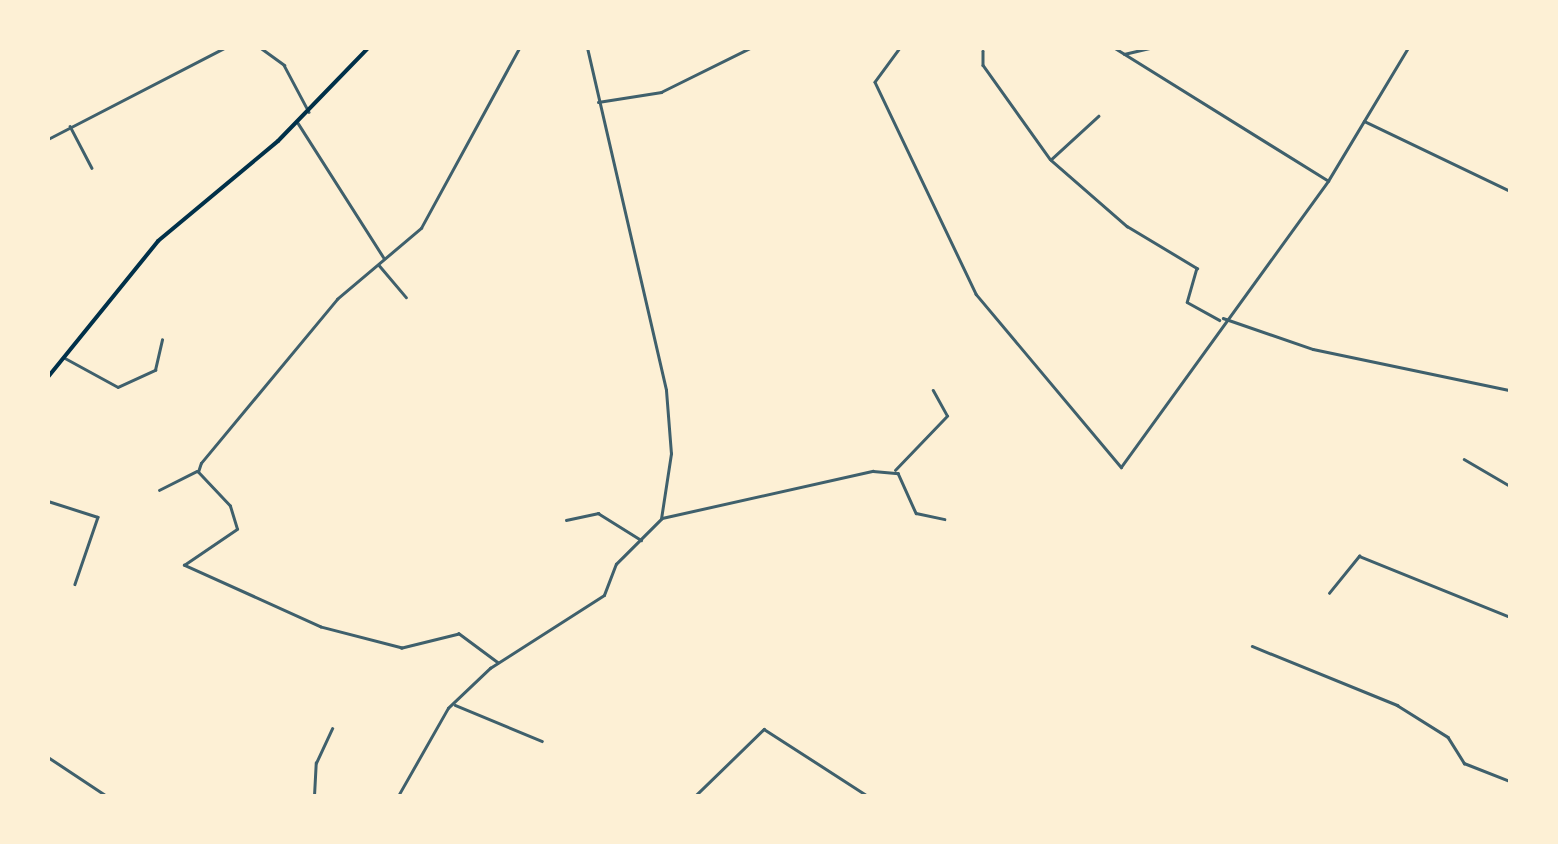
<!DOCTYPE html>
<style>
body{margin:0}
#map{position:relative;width:1558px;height:844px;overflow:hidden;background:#fdf0d5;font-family:Spectral,serif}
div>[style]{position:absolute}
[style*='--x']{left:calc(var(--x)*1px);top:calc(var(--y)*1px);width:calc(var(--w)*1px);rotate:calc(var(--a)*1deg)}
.minor>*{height:2.5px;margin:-1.25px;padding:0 1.25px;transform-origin:1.25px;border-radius:1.25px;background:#3f606c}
.secondary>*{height:4px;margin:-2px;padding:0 2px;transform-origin:2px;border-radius:2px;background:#003049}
span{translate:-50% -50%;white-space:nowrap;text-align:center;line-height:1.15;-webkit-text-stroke:10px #fdf0d5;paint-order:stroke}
.frame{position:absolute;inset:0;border:50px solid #fdf0d5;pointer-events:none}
</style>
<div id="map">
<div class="minor">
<div style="--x:261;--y:48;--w:29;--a:36"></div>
<div style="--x:284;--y:65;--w:53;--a:62"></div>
<div style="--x:900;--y:48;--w:42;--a:126.3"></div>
<div style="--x:875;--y:82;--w:235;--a:64.5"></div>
<div style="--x:976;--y:294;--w:226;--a:50"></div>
<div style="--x:1121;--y:467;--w:353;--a:-54.1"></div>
<div style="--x:1328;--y:181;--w:155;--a:-59"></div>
<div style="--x:1115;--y:48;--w:250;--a:31.9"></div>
<div style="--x:983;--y:51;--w:14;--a:90"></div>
<div style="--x:983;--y:65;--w:115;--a:54.5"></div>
<div style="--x:1124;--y:54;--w:28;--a:-13"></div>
<div style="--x:598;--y:102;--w:64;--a:-9"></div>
<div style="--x:661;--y:92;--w:99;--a:-26.3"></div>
<div style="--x:1099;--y:116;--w:65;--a:137.5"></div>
<div style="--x:1051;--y:160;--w:101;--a:41"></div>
<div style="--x:1127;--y:226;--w:82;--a:31"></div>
<div style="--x:1197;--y:268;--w:35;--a:106"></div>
<div style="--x:1187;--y:302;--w:37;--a:29"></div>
<div style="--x:1364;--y:121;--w:162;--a:25.6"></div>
<div style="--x:298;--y:123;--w:160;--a:57.5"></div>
<div style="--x:70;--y:126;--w:47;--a:62.4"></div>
<div style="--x:48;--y:139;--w:198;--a:-27.3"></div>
<div style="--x:379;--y:265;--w:42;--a:49.8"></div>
<div style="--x:1223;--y:318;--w:95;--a:19"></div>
<div style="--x:1313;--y:349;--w:201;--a:11.8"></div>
<div style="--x:65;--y:358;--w:60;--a:28.7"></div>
<div style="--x:118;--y:387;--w:41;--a:-24.7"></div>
<div style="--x:155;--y:370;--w:31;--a:-77"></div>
<div style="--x:1464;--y:459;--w:53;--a:30.4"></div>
<div style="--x:895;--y:470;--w:75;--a:-46.1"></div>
<div style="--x:947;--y:416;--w:29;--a:-119"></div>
<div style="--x:159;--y:490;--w:42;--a:-26.6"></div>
<div style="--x:48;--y:501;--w:52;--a:17.7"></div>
<div style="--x:98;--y:517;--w:71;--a:108.9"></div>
<div style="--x:662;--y:518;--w:216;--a:-12.6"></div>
<div style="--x:873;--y:471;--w:25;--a:5"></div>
<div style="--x:898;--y:473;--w:44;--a:65.8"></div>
<div style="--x:916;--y:513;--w:29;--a:12"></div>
<div style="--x:566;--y:520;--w:33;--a:-12"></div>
<div style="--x:598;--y:513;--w:51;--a:32.1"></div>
<div style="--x:1329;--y:593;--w:48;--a:-51"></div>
<div style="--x:1359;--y:556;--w:163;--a:22"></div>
<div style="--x:1252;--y:646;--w:157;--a:22.1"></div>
<div style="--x:1397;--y:705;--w:60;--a:32.1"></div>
<div style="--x:1448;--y:737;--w:31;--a:58"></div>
<div style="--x:1464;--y:763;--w:49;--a:21.4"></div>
<div style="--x:498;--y:663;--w:49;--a:-143.4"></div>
<div style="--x:459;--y:634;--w:59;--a:166.2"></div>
<div style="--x:402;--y:648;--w:84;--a:-165.5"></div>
<div style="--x:321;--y:627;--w:150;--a:-155.7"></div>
<div style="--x:184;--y:565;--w:64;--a:-34.2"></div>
<div style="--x:237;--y:529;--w:24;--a:-107"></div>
<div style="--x:230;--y:506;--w:47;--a:-133.3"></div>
<div style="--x:198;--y:472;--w:9;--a:-72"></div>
<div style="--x:201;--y:463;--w:213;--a:-50.3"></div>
<div style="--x:337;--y:299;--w:110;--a:-40.2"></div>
<div style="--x:421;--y:228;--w:205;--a:-61.4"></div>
<div style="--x:455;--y:705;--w:94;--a:22.5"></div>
<div style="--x:48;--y:757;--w:71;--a:33.5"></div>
<div style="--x:184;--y:796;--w:38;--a:0"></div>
<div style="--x:314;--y:796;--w:33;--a:-87"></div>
<div style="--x:316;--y:763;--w:38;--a:-65"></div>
<div style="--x:398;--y:796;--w:101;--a:-60.4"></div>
<div style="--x:448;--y:708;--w:58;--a:-43.6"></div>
<div style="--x:490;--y:668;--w:135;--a:-32.6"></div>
<div style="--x:604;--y:595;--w:33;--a:-69"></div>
<div style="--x:616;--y:564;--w:64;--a:-45"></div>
<div style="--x:661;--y:519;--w:66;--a:-81.3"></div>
<div style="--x:671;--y:454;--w:64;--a:-94.5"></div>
<div style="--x:666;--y:390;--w:351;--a:-103"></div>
<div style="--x:695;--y:796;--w:96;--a:-44.2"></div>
<div style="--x:764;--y:729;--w:124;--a:32.8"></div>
</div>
<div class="secondary">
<div style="--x:48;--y:377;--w:175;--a:-51"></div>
<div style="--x:158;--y:241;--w:156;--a:-39.8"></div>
<div style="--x:278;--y:141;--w:129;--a:-45.9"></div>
</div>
<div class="frame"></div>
</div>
